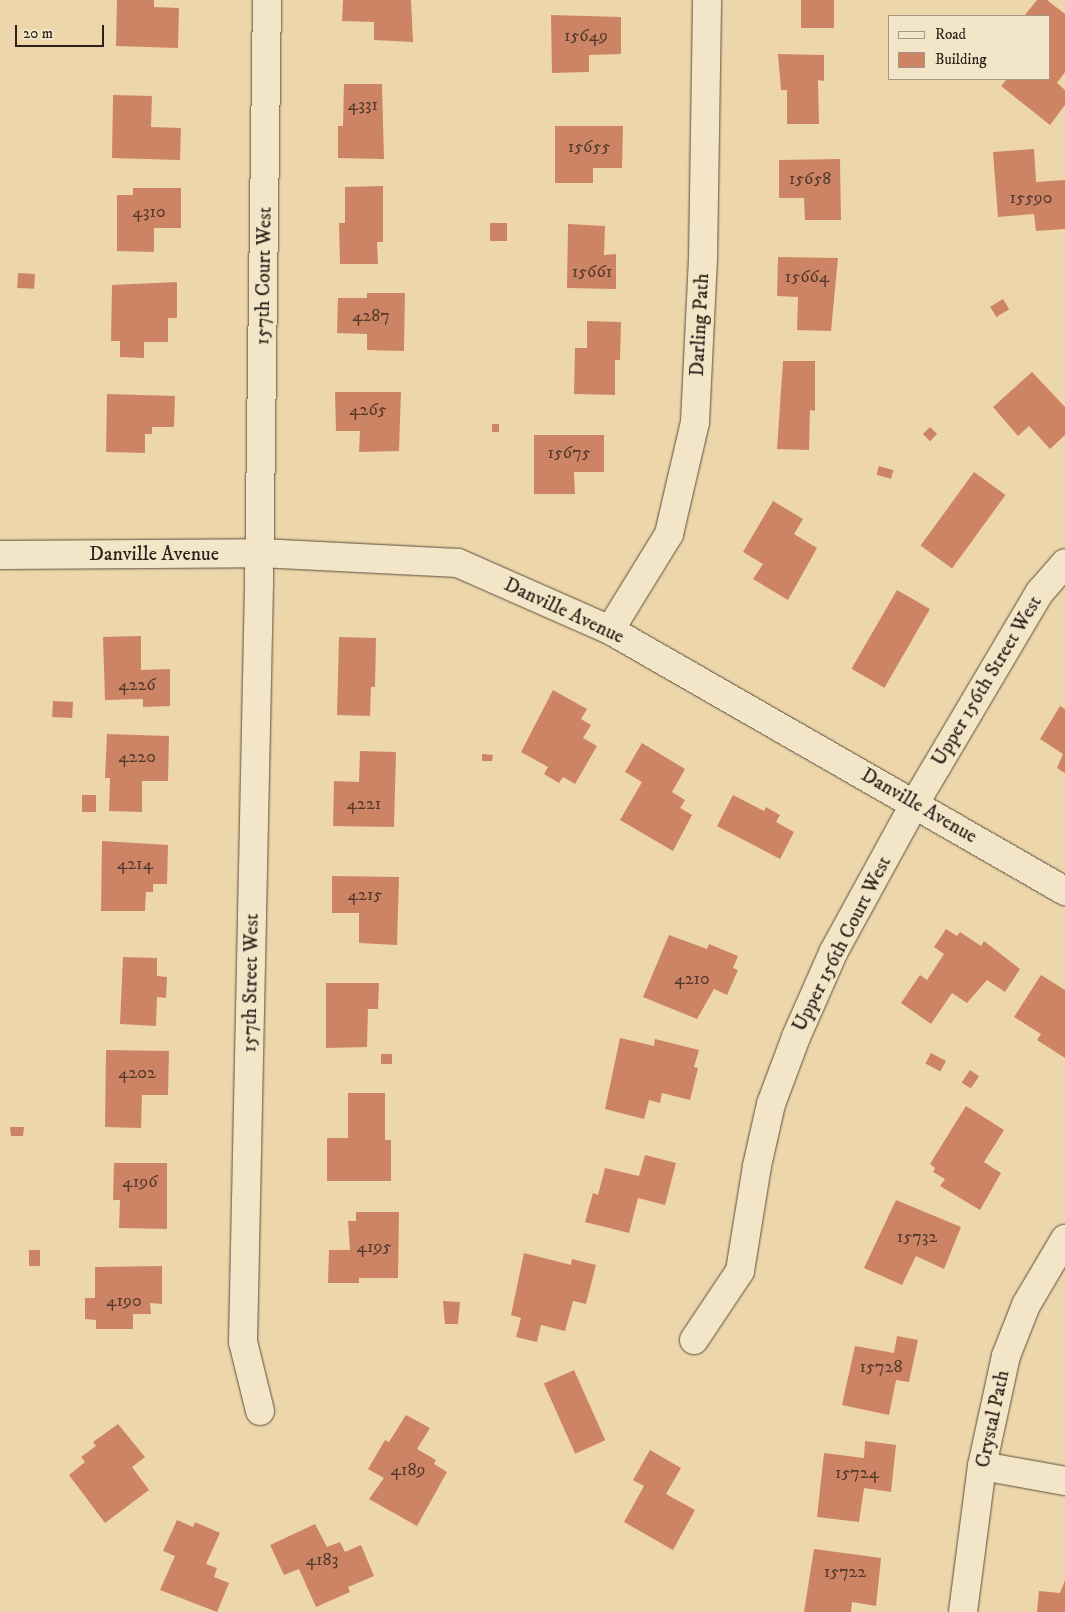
<!DOCTYPE html>
<style>
body{margin:0}
#map{position:relative;width:1065px;height:1612px;overflow:hidden;background:#edd7aa;font-family:"IM FELL DW Pica",serif}
div>[style]{position:absolute}
[style*='--x']{left:calc(var(--x)*1px);top:calc(var(--y)*1px);width:calc(var(--w)*1px);rotate:calc(var(--a)*1deg)}
.building>*{inset:0;background:#cd8465;transform-origin:0 0}
.roads{filter:drop-shadow(0 0 1px #5b4e3d) drop-shadow(0 0 1px #5b4e3d)}
.minor>*{height:28px;margin:-14px;padding:0 14px;transform-origin:14px;border-radius:14px;background:#f3e5c8}
span{translate:-50% -50%;white-space:nowrap;text-align:center;line-height:1.15;-webkit-text-stroke:4.5px #f3e5c8;paint-order:stroke}
.number-label{font-size:18px;color:#533a2c}
.number-label span{-webkit-text-stroke-width:0}
.street-label{font-size:20px;color:#2a2119}
.legend{position:absolute;left:888px;top:15px;width:162px;height:65px;box-sizing:border-box;background:#f3e5c8;border:1px solid #a39782;margin:0;padding:6px 9px;list-style:none;font-size:15px;color:#2a2119}
.legend li{display:flex;align-items:center;gap:10px;height:25px}
.legend b{width:25px;border:1px solid #a39782}
.scale{position:absolute;left:15px;top:25px;width:89px;height:22px;box-sizing:border-box;border:2px solid #2a2119;border-top:0;padding-left:6px;font-size:15px;line-height:18px;white-space:nowrap;color:#2a2119;-webkit-text-stroke:4px #f3e5c8;paint-order:stroke}
</style>
<div id="map">
<div class="building">
<div style="clip-path:polygon(117px 0,154px 0,154px 7px,179px 8px,178px 48px,116px 46px)"></div>
<div style="clip-path:polygon(343px 0,411px 0,413px 42px,374px 40px,374px 22px,342px 21px)"></div>
<div style="left:801px;top:0;width:33px;height:28px"></div>
<div style="clip-path:polygon(1037px 0,1047px 0,1065px 14px,1065px 72px,1057px 83px,1065px 90px,1065px 105px,1050px 125px,1001px 86px,1007px 79px,1049px 79px,1049px 16px,1024px 16px)"></div>
<div style="clip-path:polygon(551px 15px,621px 17px,621px 54px,589px 55px,589px 72px,552px 73px)"></div>
<div style="clip-path:polygon(778px 54px,824px 55px,824px 81px,818px 80px,819px 124px,787px 124px,787px 90px,781px 90px)"></div>
<div style="clip-path:polygon(344px 84px,382px 84px,384px 159px,338px 158px,338px 126px,343px 126px)"></div>
<div style="clip-path:polygon(113px 95px,152px 96px,151px 127px,181px 128px,180px 160px,112px 158px)"></div>
<div style="clip-path:polygon(555px 126px,623px 126px,622px 168px,593px 168px,593px 183px,555px 183px)"></div>
<div style="clip-path:polygon(1034px 149px,1036px 182px,1065px 180px,1065px 229px,1036px 231px,1034px 214px,998px 217px,993px 152px)"></div>
<div style="clip-path:polygon(840px 159px,841px 220px,805px 220px,804px 198px,779px 198px,779px 160px)"></div>
<div style="clip-path:polygon(383px 186px,383px 242px,377px 242px,378px 264px,340px 264px,339px 223px,345px 223px,345px 187px)"></div>
<div style="clip-path:polygon(133px 188px,181px 188px,181px 228px,154px 228px,154px 252px,117px 251px,117px 195px,133px 195px)"></div>
<div style="left:490px;top:223px;width:17px;height:18px"></div>
<div style="clip-path:polygon(568px 224px,605px 226px,604px 255px,616px 254px,616px 289px,567px 288px)"></div>
<div style="clip-path:polygon(778px 257px,838px 258px,831px 331px,797px 330px,798px 297px,777px 296px)"></div>
<div style="left:18px;top:273px;width:17px;height:15px;rotate:3deg"></div>
<div style="clip-path:polygon(177px 282px,177px 318px,168px 318px,168px 342px,144px 342px,144px 358px,120px 357px,120px 341px,111px 341px,112px 285px)"></div>
<div style="clip-path:polygon(367px 293px,405px 293px,404px 351px,367px 350px,367px 334px,337px 333px,338px 298px,367px 298px)"></div>
<div style="left:1003px;top:299px;width:12px;height:15px;rotate:59deg"></div>
<div style="clip-path:polygon(587px 321px,621px 322px,620px 360px,615px 360px,615px 395px,574px 394px,575px 348px,587px 348px)"></div>
<div style="clip-path:polygon(783px 361px,815px 361px,815px 411px,810px 410px,809px 450px,777px 449px)"></div>
<div style="clip-path:polygon(1032px 372px,1065px 407px,1065px 435px,1050px 449px,1029px 426px,1018px 436px,993px 407px)"></div>
<div style="clip-path:polygon(335px 392px,401px 392px,399px 451px,359px 452px,360px 431px,336px 431px)"></div>
<div style="clip-path:polygon(107px 394px,175px 396px,174px 427px,152px 427px,152px 434px,145px 434px,145px 453px,106px 452px)"></div>
<div style="left:499px;top:424px;width:8px;height:7px;rotate:90deg"></div>
<div style="left:930px;top:427px;width:10px;height:10px;rotate:45deg"></div>
<div style="clip-path:polygon(534px 435px,604px 435px,604px 472px,574px 472px,575px 494px,534px 494px)"></div>
<div style="left:879px;top:466px;width:15px;height:9px;rotate:16deg"></div>
<div style="left:974px;top:472px;width:39px;height:91px;rotate:36deg"></div>
<div style="clip-path:polygon(773px 501px,803px 519px,794px 534px,817px 548px,788px 600px,753px 579px,763px 564px,743px 552px)"></div>
<div style="left:897px;top:590px;width:38px;height:91px;rotate:30deg"></div>
<div style="clip-path:polygon(141px 636px,141px 670px,170px 669px,170px 706px,143px 707px,143px 699px,105px 700px,103px 637px)"></div>
<div style="clip-path:polygon(339px 637px,376px 638px,375px 687px,371px 687px,370px 716px,337px 715px)"></div>
<div style="clip-path:polygon(553px 690px,587px 709px,581px 719px,591px 725px,583px 738px,597px 746px,575px 784px,563px 777px,559px 783px,544px 774px,548px 767px,521px 752px)"></div>
<div style="left:53px;top:701px;width:20px;height:16px;rotate:3deg"></div>
<div style="clip-path:polygon(1060px 706px,1065px 709px,1065px 773px,1057px 768px,1063px 754px,1040px 739px)"></div>
<div style="clip-path:polygon(107px 734px,169px 736px,168px 781px,142px 781px,142px 812px,109px 811px,110px 778px,105px 778px)"></div>
<div style="clip-path:polygon(642px 743px,685px 769px,672px 792px,685px 800px,680px 808px,692px 815px,673px 851px,620px 820px,642px 782px,625px 772px)"></div>
<div style="clip-path:polygon(360px 751px,396px 752px,394px 827px,333px 826px,334px 781px,359px 782px)"></div>
<div style="clip-path:polygon(482px 754px,493px 755px,492px 761px,482px 761px)"></div>
<div style="left:82px;top:795px;width:14px;height:17px"></div>
<div style="clip-path:polygon(733px 795px,764px 811px,766px 807px,780px 815px,776px 822px,794px 832px,780px 859px,717px 826px)"></div>
<div style="clip-path:polygon(102px 841px,168px 845px,167px 884px,153px 884px,153px 892px,146px 892px,145px 911px,101px 911px)"></div>
<div style="clip-path:polygon(332px 876px,399px 877px,397px 945px,359px 943px,359px 913px,332px 913px)"></div>
<div style="clip-path:polygon(946px 929px,957px 936px,960px 932px,981px 946px,984px 941px,1020px 969px,1005px 992px,987px 980px,967px 1003px,952px 993px,931px 1024px,901px 1003px,920px 975px,927px 980px,944px 954px,934px 947px)"></div>
<div style="clip-path:polygon(669px 935px,707px 949px,709px 944px,738px 956px,733px 968px,738px 970px,727px 995px,714px 989px,697px 1019px,643px 997px)"></div>
<div style="clip-path:polygon(123px 957px,157px 958px,157px 976px,167px 977px,166px 998px,157px 997px,156px 1026px,120px 1024px)"></div>
<div style="clip-path:polygon(1041px 975px,1065px 990px,1065px 1058px,1037px 1040px,1041px 1034px,1014px 1017px)"></div>
<div style="clip-path:polygon(326px 983px,379px 983px,378px 1009px,368px 1009px,367px 1047px,326px 1048px)"></div>
<div style="clip-path:polygon(620px 1038px,654px 1046px,655px 1039px,699px 1050px,694px 1067px,698px 1068px,690px 1100px,662px 1093px,660px 1103px,649px 1100px,644px 1119px,605px 1109px)"></div>
<div style="clip-path:polygon(106px 1050px,169px 1051px,168px 1095px,142px 1095px,141px 1128px,105px 1127px)"></div>
<div style="left:931px;top:1053px;width:17px;height:12px;rotate:28deg"></div>
<div style="left:381px;top:1054px;width:11px;height:10px"></div>
<div style="left:970px;top:1070px;width:11px;height:15px;rotate:34deg"></div>
<div style="clip-path:polygon(348px 1093px,385px 1093px,385px 1140px,391px 1140px,391px 1181px,327px 1181px,327px 1138px,348px 1138px)"></div>
<div style="clip-path:polygon(966px 1106px,1004px 1130px,984px 1162px,1001px 1173px,980px 1210px,940px 1186px,945px 1179px,933px 1172px,935px 1168px,930px 1164px)"></div>
<div style="clip-path:polygon(10px 1127px,24px 1127px,23px 1136px,11px 1136px)"></div>
<div style="clip-path:polygon(645px 1155px,676px 1163px,665px 1205px,638px 1198px,629px 1233px,585px 1222px,593px 1193px,598px 1195px,605px 1168px,639px 1176px)"></div>
<div style="clip-path:polygon(114px 1163px,167px 1163px,167px 1229px,119px 1228px,120px 1200px,113px 1200px)"></div>
<div style="clip-path:polygon(896px 1200px,961px 1227px,944px 1269px,916px 1256px,902px 1285px,864px 1268px)"></div>
<div style="clip-path:polygon(356px 1212px,399px 1212px,398px 1278px,359px 1278px,359px 1283px,328px 1283px,329px 1250px,350px 1250px,348px 1221px,356px 1221px)"></div>
<div style="left:29px;top:1250px;width:11px;height:16px"></div>
<div style="clip-path:polygon(524px 1253px,571px 1265px,572px 1259px,596px 1265px,586px 1304px,573px 1301px,565px 1331px,541px 1325px,537px 1342px,516px 1337px,521px 1318px,511px 1315px)"></div>
<div style="clip-path:polygon(162px 1266px,162px 1304px,150px 1303px,151px 1314px,133px 1314px,133px 1329px,96px 1329px,96px 1320px,85px 1319px,85px 1298px,95px 1298px,95px 1267px)"></div>
<div style="clip-path:polygon(443px 1301px,460px 1302px,458px 1324px,445px 1324px)"></div>
<div style="clip-path:polygon(897px 1336px,918px 1340px,909px 1382px,896px 1380px,889px 1415px,842px 1405px,855px 1346px,894px 1353px)"></div>
<div style="left:574px;top:1370px;width:77px;height:33px;rotate:66deg"></div>
<div style="clip-path:polygon(406px 1415px,430px 1428px,417px 1449px,436px 1460px,434px 1464px,447px 1472px,417px 1526px,369px 1499px,384px 1478px,368px 1469px,385px 1440px,389px 1442px)"></div>
<div style="clip-path:polygon(118px 1424px,145px 1457px,132px 1467px,149px 1490px,105px 1523px,69px 1475px,85px 1462px,81px 1457px,96px 1446px,93px 1442px)"></div>
<div style="clip-path:polygon(865px 1441px,896px 1445px,891px 1492px,864px 1488px,859px 1522px,817px 1517px,824px 1453px,864px 1458px)"></div>
<div style="clip-path:polygon(650px 1450px,681px 1468px,666px 1494px,695px 1510px,673px 1550px,624px 1522px,644px 1486px,633px 1480px)"></div>
<div style="clip-path:polygon(177px 1520px,193px 1527px,195px 1522px,220px 1533px,206px 1564px,217px 1568px,214px 1577px,229px 1583px,217px 1612px,160px 1590px,175px 1556px,163px 1551px)"></div>
<div style="clip-path:polygon(315px 1524px,327px 1547px,340px 1542px,345px 1552px,361px 1545px,374px 1576px,348px 1587px,350px 1592px,316px 1607px,299px 1569px,284px 1575px,270px 1545px)"></div>
<div style="clip-path:polygon(814px 1549px,881px 1558px,876px 1606px,852px 1602px,851px 1612px,804px 1612px)"></div>
<div style="clip-path:polygon(1065px 1580px,1065px 1612px,1037px 1612px,1039px 1591px,1060px 1593px)"></div>
</div>
<div class="roads">
<div class="minor">
<div style="--x:0;--y:555;--w:260;--a:-0.4"></div>
<div style="--x:260;--y:553;--w:198;--a:2.9"></div>
<div style="--x:458;--y:563;--w:166;--a:23.8"></div>
<div style="--x:610;--y:630;--w:525;--a:29.84"></div>
<div style="--x:610;--y:630;--w:113;--a:-58.4"></div>
<div style="--x:669;--y:534;--w:115;--a:-76.9"></div>
<div style="--x:695;--y:422;--w:163;--a:-87.2"></div>
<div style="--x:703;--y:259;--w:259;--a:-89.1"></div>
<div style="--x:694;--y:1340;--w:83;--a:-56.3"></div>
<div style="--x:740;--y:1271;--w:106;--a:-80.8"></div>
<div style="--x:757;--y:1166;--w:64;--a:-77.3"></div>
<div style="--x:771;--y:1104;--w:72;--a:-69.5"></div>
<div style="--x:796;--y:1037;--w:94;--a:-66.2"></div>
<div style="--x:834;--y:951;--w:169;--a:-61.3"></div>
<div style="--x:915;--y:803;--w:245;--a:-59.4"></div>
<div style="--x:1040;--y:592;--w:38;--a:-49"></div>
<div style="--x:260;--y:1411;--w:71;--a:-103.8"></div>
<div style="--x:243;--y:1342;--w:758;--a:-88.79"></div>
<div style="--x:259;--y:584;--w:584;--a:-89.22"></div>
<div style="--x:982;--y:1466;--w:84;--a:10.2"></div>
<div style="--x:963;--y:1612;--w:147;--a:-82.6"></div>
<div style="--x:982;--y:1466;--w:113;--a:-77.7"></div>
<div style="--x:1006;--y:1356;--w:55;--a:-68.6"></div>
<div style="--x:1026;--y:1305;--w:77;--a:-59.4"></div>
</div>
</div>
<div class="number-label">
<span style="left:586px;top:36px">15649</span>
<span style="left:363px;top:105px">4331</span>
<span style="left:589px;top:147px">15655</span>
<span style="left:810px;top:179px">15658</span>
<span style="left:1031px;top:198px">15590</span>
<span style="left:149px;top:212px">4310</span>
<span style="left:592px;top:272px">15661</span>
<span style="left:807px;top:277px">15664</span>
<span style="left:371px;top:316px">4287</span>
<span style="left:368px;top:410px">4265</span>
<span style="left:569px;top:453px">15675</span>
<span style="left:137px;top:685px">4226</span>
<span style="left:137px;top:757px">4220</span>
<span style="left:364px;top:804px">4221</span>
<span style="left:135px;top:864px">4214</span>
<span style="left:365px;top:895px">4215</span>
<span style="left:692px;top:979px">4210</span>
<span style="left:137px;top:1073px">4202</span>
<span style="left:140px;top:1182px">4196</span>
<span style="left:917px;top:1237px">15732</span>
<span style="left:374px;top:1247px">4195</span>
<span style="left:124px;top:1301px">4190</span>
<span style="left:881px;top:1367px">15728</span>
<span style="left:408px;top:1470px">4189</span>
<span style="left:857px;top:1473px">15724</span>
<span style="left:322px;top:1560px">4183</span>
<span style="left:845px;top:1572px">15722</span>
</div>
<div class="street-label">
<span style="left:264px;top:276px;rotate:-89deg">157th Court West</span>
<span style="left:700px;top:325px;rotate:-87deg">Darling Path</span>
<span style="left:154px;top:554px">Danville Avenue</span>
<span style="left:564px;top:611px;rotate:25deg">Danville Avenue</span>
<span style="left:987px;top:681px;rotate:-59deg">Upper 156th Street West</span>
<span style="left:919px;top:806px;rotate:30deg">Danville Avenue</span>
<span style="left:842px;top:944px;rotate:-63deg">Upper 156th Court West</span>
<span style="left:251px;top:983px;rotate:-89deg">157th Street West</span>
<span style="left:993px;top:1419px;rotate:-78deg">Crystal Path</span>
</div>
<ul class="legend">
<li><b style="height:6px;background:#f3e5c8"></b>Road</li>
<li><b style="height:14px;background:#cd8465"></b>Building</li>
</ul>
<div class="scale">20 m</div>
</div>
